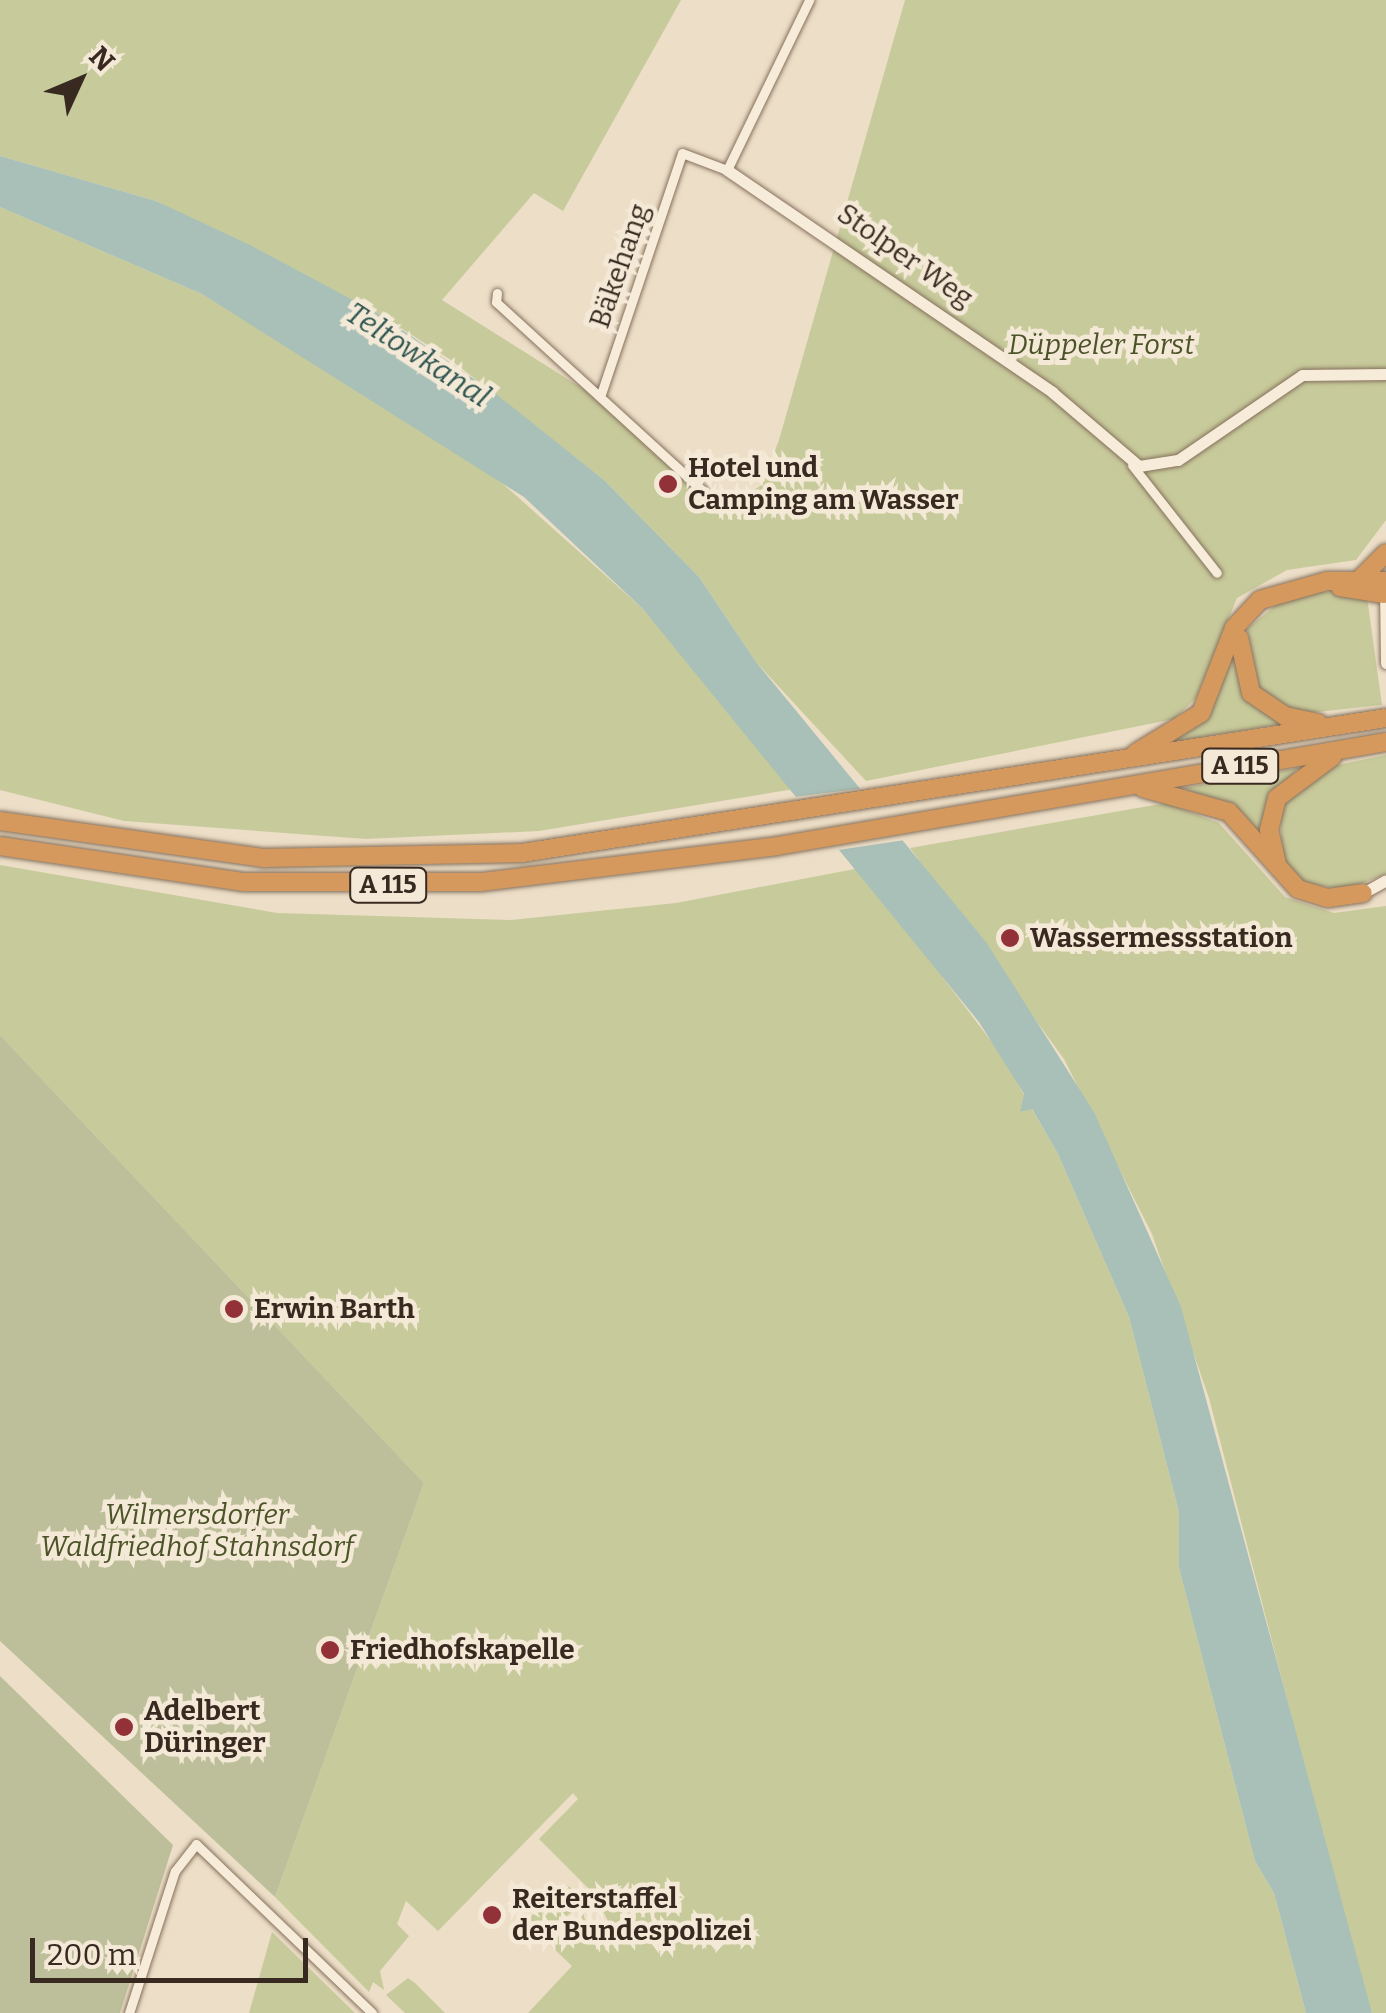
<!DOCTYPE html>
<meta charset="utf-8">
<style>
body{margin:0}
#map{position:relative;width:1386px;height:2013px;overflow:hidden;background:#ecdec7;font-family:Bitter,serif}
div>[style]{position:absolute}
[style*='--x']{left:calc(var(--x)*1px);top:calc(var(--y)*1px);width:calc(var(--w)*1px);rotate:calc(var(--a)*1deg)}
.green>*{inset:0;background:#c7ca9b;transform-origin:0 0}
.cemetery>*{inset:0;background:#bdbf9a}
.water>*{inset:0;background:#a8c0b7}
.pier>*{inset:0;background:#ecdec7}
.roads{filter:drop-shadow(0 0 2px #86715d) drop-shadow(0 0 2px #86715d)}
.minor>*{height:9px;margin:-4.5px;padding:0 4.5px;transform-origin:4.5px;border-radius:4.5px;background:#f7ecda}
.tertiary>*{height:11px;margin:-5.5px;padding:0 5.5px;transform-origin:5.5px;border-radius:5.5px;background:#f7ecda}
.motorway>*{height:18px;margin:-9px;padding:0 9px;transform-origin:9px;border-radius:9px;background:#d5995d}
.dots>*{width:28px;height:28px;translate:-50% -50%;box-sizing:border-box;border:5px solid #f4e9d6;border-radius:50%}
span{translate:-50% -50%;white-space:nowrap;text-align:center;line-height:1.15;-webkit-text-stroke:9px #f4e9d6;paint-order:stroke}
.shield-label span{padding:2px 8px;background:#f4e9d6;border:2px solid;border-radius:8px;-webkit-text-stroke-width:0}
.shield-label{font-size:25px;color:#382a20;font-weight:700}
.street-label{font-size:28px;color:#382a20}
.park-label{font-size:28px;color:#4b5328;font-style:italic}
.poi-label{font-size:28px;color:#382a20;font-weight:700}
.left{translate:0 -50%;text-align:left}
.water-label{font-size:30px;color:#305652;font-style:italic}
.north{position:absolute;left:30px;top:30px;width:100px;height:100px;-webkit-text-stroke:8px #f4e9d6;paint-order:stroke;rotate:46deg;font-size:28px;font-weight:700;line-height:40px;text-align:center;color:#382a20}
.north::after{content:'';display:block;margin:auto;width:35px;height:45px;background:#382a20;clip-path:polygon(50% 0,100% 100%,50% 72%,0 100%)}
.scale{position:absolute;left:30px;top:1938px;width:278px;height:45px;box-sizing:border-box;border:5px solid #382a20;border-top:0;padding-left:12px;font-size:30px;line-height:35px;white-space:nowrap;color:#382a20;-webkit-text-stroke:8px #f4e9d6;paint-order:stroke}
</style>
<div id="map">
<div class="green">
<div style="clip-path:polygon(0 0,681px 0,563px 211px,534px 193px,442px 300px,596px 397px,717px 512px,762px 485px,779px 440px,905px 0,1386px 0,1386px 520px,1356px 560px,1287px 570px,1237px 598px,1196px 698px,1174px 719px,866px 781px,756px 662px,699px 577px,604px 480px,451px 360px,379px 314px,156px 201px,0 156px)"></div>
<div style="clip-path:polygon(0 207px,202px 294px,483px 466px,643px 609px,794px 789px,539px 831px,366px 839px,124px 821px,0 790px)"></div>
<div style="clip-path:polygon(1337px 591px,1367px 597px,1382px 705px,1298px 714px,1260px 693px,1247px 629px,1289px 594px)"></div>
<div style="clip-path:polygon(1233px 646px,1239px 676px,1294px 722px,1169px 743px,1217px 697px)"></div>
<div style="clip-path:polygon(1386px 755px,1386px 874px,1345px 890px,1305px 883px,1282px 859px,1280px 807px,1322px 768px)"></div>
<div style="clip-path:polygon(1298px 768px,1282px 786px,1268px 842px,1229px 806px,1183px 788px)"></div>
<div style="clip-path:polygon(1166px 803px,1219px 823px,1285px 897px,1334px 913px,1386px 906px,1386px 2013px,1372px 2013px,1358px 1973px,1209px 1398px,1152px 1234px,1064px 1059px,910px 848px)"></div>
<div style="clip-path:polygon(0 865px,277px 913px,511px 920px,676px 903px,860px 868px,1000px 1053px,1024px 1095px,1021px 1112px,1031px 1108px,1058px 1154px,1129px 1317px,1179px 1512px,1179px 1568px,1255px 1861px,1274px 1893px,1306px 2013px,528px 2013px,572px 1966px,550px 1945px,583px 1912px,589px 1936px,610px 1925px,603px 1911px,586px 1909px,597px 1897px,539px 1839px,578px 1799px,573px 1793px,438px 1931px,406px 1901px,397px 1924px,409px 1936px,380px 1971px,384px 1990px,373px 1982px,369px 1992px,275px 1897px,424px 1483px,0 1035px)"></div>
<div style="left:568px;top:1885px;width:23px;height:54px;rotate:50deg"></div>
<div style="clip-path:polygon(272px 1932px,355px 2013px,249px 2013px)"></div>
<div style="clip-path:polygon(408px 1978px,415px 1983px,445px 2013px,405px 2013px,386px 1995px)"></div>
</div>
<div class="cemetery">
<div style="clip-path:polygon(0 1035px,424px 1483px,275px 1897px,0 1641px)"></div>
<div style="clip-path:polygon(0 1676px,173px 1845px,120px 2013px,0 2013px)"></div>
</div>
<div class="water">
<div style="clip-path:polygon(0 156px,156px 201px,250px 245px,379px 314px,496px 394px,604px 480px,699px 577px,756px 662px,986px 942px,1094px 1112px,1181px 1307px,1372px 2013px,1306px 2013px,1274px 1893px,1255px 1861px,1179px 1568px,1179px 1512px,1129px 1317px,1058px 1154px,1032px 1109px,1020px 1112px,1024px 1094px,979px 1022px,643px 609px,524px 497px,202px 294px,0 207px)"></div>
</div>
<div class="pier">
<div style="clip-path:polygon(873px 787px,912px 839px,838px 850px,794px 797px)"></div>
</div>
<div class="roads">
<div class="minor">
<div style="--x:497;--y:293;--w:9;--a:96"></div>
<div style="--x:496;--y:302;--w:280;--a:42.4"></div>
<div style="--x:601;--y:394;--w:254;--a:-71.4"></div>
<div style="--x:682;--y:153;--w:48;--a:20.7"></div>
<div style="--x:727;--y:170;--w:189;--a:-64.2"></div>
<div style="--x:1132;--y:465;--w:137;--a:51.8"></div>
<div style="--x:129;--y:2013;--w:149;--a:-72.1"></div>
<div style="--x:175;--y:1871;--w:34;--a:-52"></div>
<div style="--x:196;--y:1844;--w:244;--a:43.8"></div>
</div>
<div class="tertiary">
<div style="--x:727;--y:170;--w:394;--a:34.3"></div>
<div style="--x:1052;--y:392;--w:114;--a:40.4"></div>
<div style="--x:1139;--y:466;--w:39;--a:-9"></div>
<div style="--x:1178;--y:460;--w:150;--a:-34.4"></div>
<div style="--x:1302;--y:375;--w:84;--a:-0.7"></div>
<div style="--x:1385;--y:588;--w:75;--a:89.2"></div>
<div style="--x:1363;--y:893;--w:26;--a:-29"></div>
</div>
<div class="motorway">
<div style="--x:1361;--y:578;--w:35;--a:-45"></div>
<div style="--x:1340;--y:587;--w:45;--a:9"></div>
<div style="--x:1239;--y:638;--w:56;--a:77.7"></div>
<div style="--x:1251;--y:693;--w:41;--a:34.1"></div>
<div style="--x:1285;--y:716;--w:34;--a:12"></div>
<div style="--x:1136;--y:753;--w:76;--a:-31.6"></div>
<div style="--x:1201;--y:713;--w:91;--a:-68.8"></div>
<div style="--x:1234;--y:628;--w:38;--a:-47"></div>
<div style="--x:1260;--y:600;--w:70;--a:-15.8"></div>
<div style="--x:1327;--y:581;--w:59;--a:0"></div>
<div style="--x:1143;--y:788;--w:89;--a:15.6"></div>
<div style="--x:1229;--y:812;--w:103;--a:48.1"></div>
<div style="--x:1298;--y:889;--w:31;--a:17"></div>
<div style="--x:1328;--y:898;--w:35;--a:-8"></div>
<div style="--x:0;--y:821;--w:267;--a:8"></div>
<div style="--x:264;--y:858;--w:258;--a:-1.1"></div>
<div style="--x:522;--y:853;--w:874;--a:-8.88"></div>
<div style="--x:0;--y:846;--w:247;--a:8.4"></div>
<div style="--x:244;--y:882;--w:237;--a:0"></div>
<div style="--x:481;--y:882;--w:298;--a:-6.9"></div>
<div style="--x:777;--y:846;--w:618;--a:-9.69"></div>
<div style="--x:1277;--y:864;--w:35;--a:-103"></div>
<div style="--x:1269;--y:830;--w:33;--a:-76"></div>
<div style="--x:1277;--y:798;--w:69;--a:-36.7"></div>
</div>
</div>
<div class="dots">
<div style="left:668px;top:484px;background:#923138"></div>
<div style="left:1010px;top:938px;background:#923138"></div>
<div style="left:234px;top:1309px;background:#923138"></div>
<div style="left:330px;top:1650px;background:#923138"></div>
<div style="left:124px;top:1727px;background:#923138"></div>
<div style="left:492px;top:1915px;background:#923138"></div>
</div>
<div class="shield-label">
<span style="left:1240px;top:766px">A 115</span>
<span style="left:388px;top:885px">A 115</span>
</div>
<div class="street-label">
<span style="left:905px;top:256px;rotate:35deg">Stolper Weg</span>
<span style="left:620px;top:266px;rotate:-71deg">Bäkehang</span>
</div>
<div class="park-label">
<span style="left:1101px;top:345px">Düppeler Forst</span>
<span style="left:197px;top:1531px">Wilmersdorfer<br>Waldfriedhof Stahnsdorf</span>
</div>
<div class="poi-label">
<span class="left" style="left:688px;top:484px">Hotel und<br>Camping am Wasser</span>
<span class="left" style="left:1030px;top:938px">Wassermessstation</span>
<span class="left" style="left:254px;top:1309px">Erwin Barth</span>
<span class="left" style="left:350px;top:1650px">Friedhofskapelle</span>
<span class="left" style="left:144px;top:1727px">Adelbert<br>Düringer</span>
<span class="left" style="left:512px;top:1915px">Reiterstaffel<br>der Bundespolizei</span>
</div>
<div class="water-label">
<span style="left:418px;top:355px;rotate:33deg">Teltowkanal</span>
</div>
<div class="north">N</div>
<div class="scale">200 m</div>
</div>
